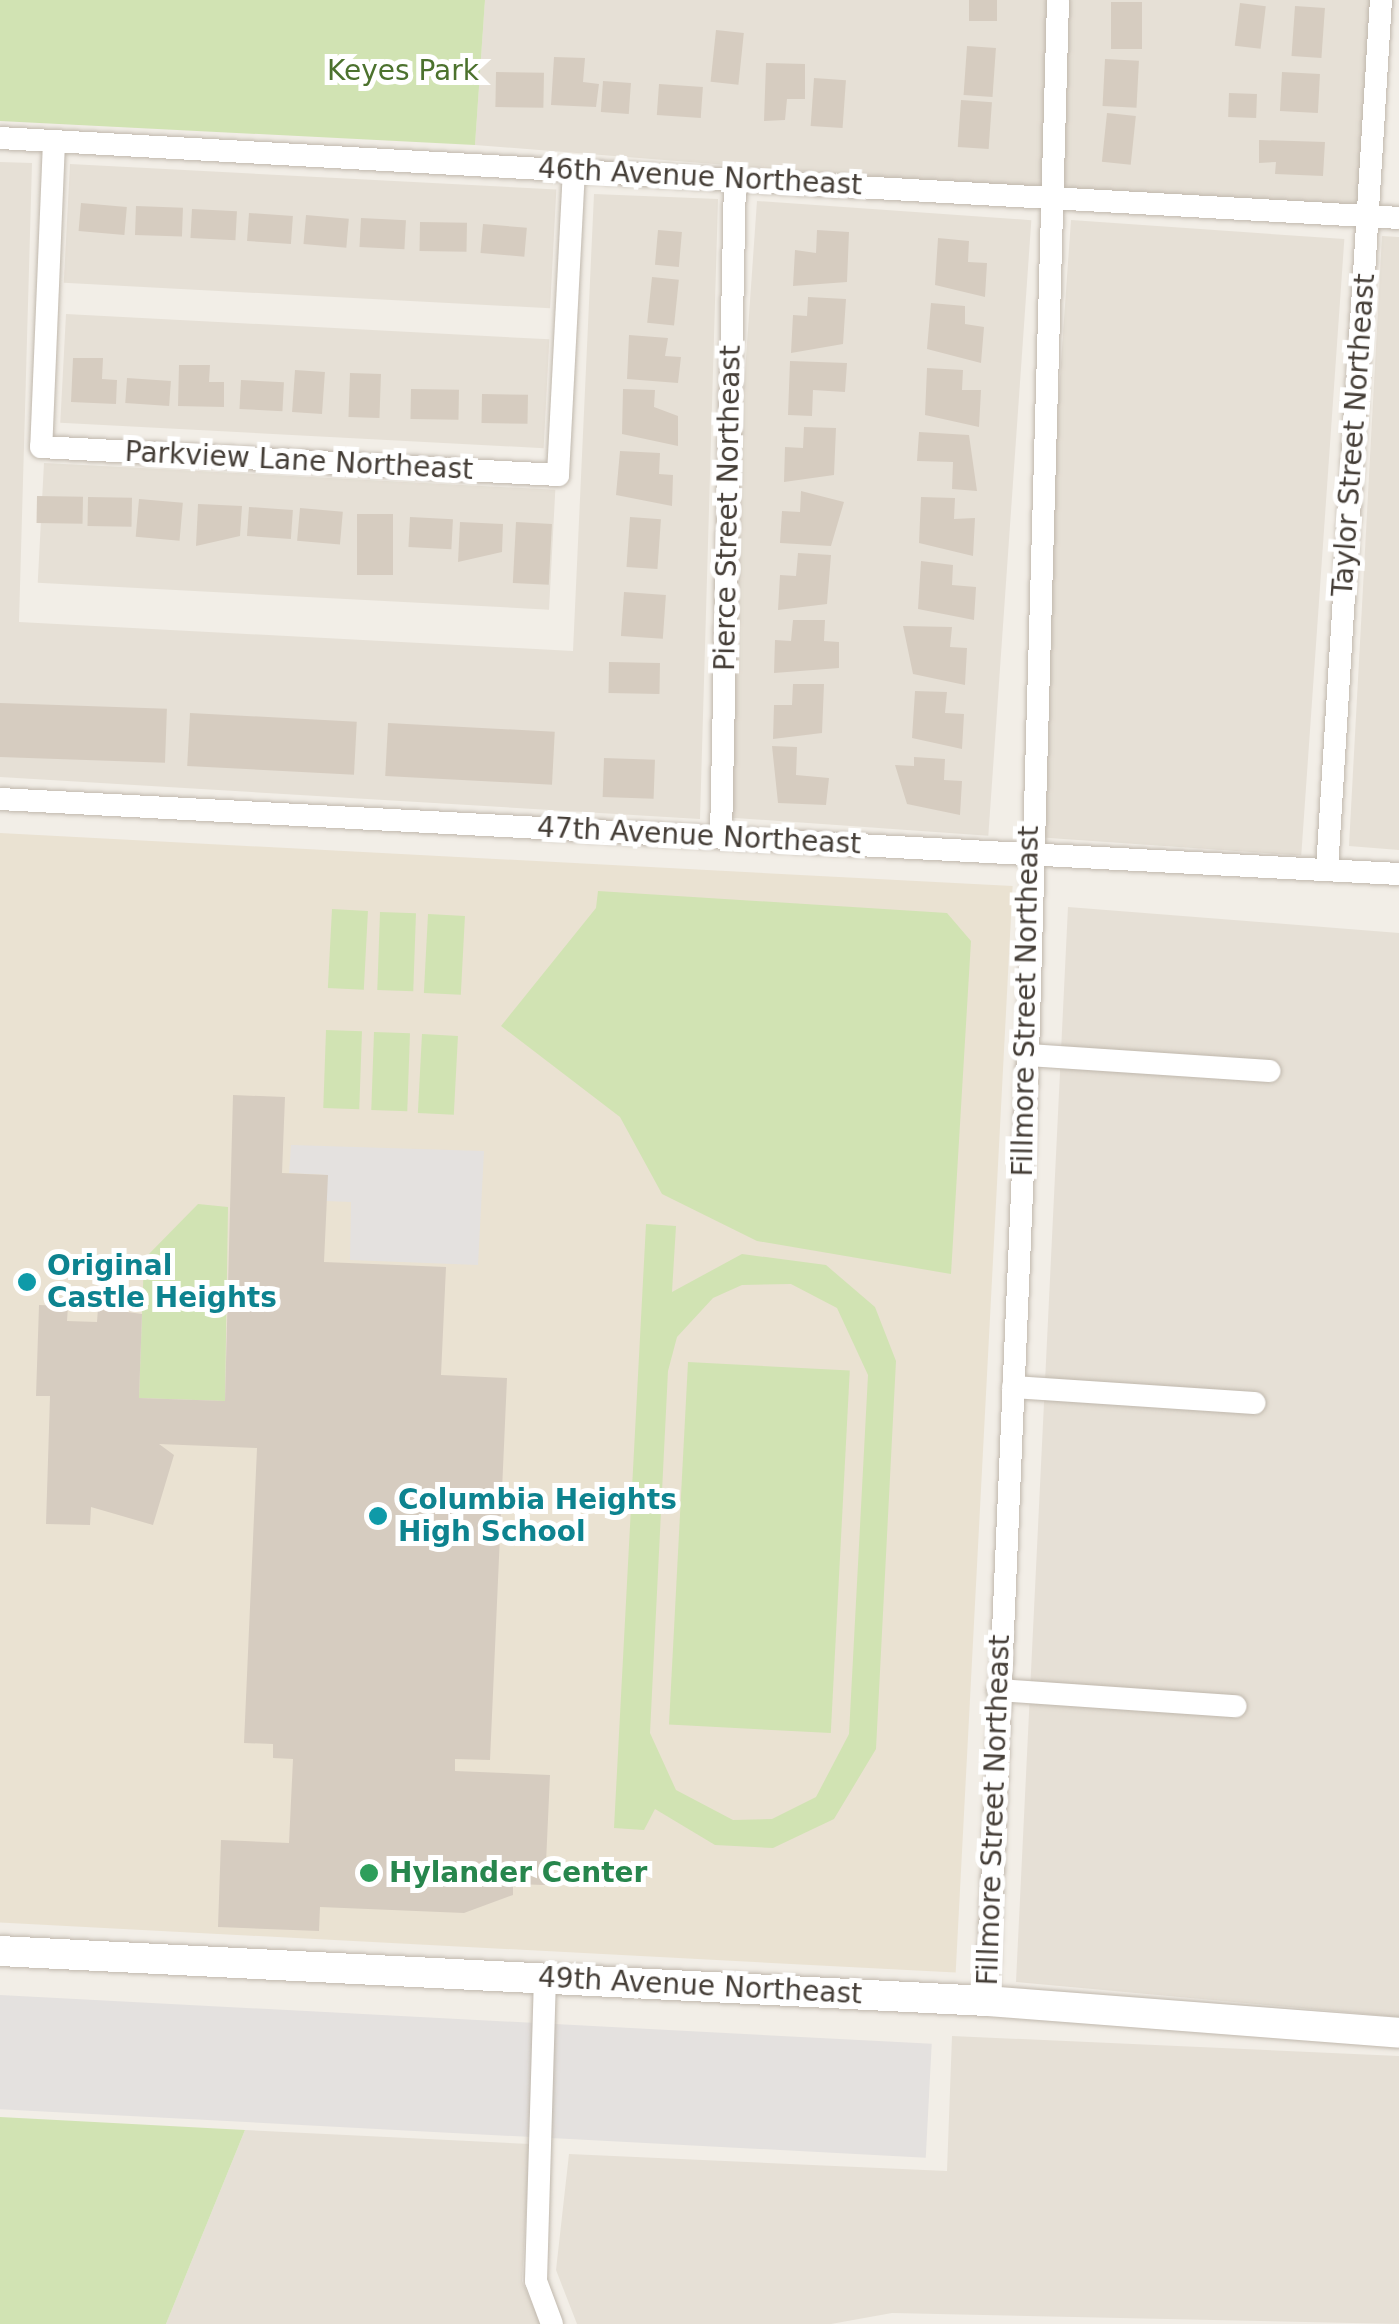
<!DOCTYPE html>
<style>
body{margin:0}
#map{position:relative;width:1399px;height:2324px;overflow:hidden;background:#f2eee7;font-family:"DejaVu Sans",sans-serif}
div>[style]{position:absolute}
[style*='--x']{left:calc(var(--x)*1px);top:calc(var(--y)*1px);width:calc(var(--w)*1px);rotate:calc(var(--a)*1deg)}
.residential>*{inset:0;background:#e6e0d6;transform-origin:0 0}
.education>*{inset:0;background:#eae2d2;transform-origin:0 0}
.green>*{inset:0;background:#d1e3b3;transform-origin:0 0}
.parking>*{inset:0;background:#e4e1df;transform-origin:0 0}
.building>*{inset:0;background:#d6ccc0;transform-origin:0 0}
.roads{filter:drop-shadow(0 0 2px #c0b8ad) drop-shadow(0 0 2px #c0b8ad)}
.minor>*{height:22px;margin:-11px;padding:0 11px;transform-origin:11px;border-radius:11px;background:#fff}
.tertiary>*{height:30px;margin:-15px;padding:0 15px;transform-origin:15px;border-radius:15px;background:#fff}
.dots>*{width:28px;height:28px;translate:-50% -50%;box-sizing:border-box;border:5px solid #fff;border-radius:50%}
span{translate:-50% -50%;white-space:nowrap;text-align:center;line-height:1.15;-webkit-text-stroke:10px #fff;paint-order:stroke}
.park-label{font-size:28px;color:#4c722e}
.street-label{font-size:28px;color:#453e37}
.culture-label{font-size:28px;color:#0d838f;font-weight:700}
.left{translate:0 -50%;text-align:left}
.leisure-label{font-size:28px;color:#27864d;font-weight:700}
</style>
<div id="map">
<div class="residential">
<div style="clip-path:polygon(485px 0,1381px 0,1368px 216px,475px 145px)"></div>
<div style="clip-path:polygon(0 162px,32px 163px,19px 622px,573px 651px,594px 194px,718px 199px,700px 819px,0 777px)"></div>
<div style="left:70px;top:164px;width:487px;height:119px;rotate:3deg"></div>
<div style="left:757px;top:201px;width:275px;height:617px;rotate:4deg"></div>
<div style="left:1071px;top:220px;width:274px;height:618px;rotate:4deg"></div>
<div style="clip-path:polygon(1382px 236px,1399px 237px,1399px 850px,1349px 846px)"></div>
<div style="left:66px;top:314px;width:484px;height:109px;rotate:3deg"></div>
<div style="left:44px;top:463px;width:512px;height:120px;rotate:3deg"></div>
<div style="clip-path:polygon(1068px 907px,1399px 933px,1399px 2017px,1016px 1982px)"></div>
<div style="clip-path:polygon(952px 2036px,1399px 2056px,1399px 2324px,892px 2313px,831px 2324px,577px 2324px,556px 2270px,569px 2154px,947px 2171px)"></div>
<div style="clip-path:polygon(245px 2130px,530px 2144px,522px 2281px,541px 2324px,166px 2324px)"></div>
</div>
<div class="education">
<div style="left:0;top:833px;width:1014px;height:1088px;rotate:3deg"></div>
</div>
<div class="green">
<div style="clip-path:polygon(0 0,485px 0,475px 145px,0 121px)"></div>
<div style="clip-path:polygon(598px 891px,947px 913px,971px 941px,951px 1274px,757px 1241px,662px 1194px,620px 1117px,501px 1026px,596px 908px)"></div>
<div style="left:332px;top:909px;width:36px;height:79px;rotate:3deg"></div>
<div style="left:380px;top:912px;width:36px;height:78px;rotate:2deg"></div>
<div style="left:428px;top:914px;width:37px;height:79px;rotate:3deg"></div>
<div style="left:326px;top:1030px;width:36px;height:78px;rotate:2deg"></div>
<div style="left:374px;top:1032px;width:36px;height:78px;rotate:2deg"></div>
<div style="left:422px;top:1034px;width:36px;height:79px;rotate:3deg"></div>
<div style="clip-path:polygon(198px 1204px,228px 1207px,225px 1401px,139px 1398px,144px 1259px)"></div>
<div style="clip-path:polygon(evenodd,646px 1224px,676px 1226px,672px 1292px,742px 1254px,826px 1265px,875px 1307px,896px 1361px,876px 1749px,834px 1819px,773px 1848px,715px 1845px,655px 1809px,644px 1830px,614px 1828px,646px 1224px,791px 1284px,837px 1308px,868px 1375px,849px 1734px,816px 1797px,772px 1819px,733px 1820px,676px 1790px,650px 1733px,668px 1371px,677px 1337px,713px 1298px,742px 1285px,791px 1284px)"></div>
<div style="left:688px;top:1362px;width:162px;height:363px;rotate:3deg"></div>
<div style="clip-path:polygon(0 2117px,245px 2130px,166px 2324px,0 2324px)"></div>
</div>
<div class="parking">
<div style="clip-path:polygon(291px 1145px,484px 1151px,478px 1265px,350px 1260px,351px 1202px,326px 1201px,327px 1175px,289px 1173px)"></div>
<div style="left:0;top:1995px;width:933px;height:114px;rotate:3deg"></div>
</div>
<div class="building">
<div style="left:969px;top:0;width:28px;height:21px"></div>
<div style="left:1111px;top:2px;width:31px;height:47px"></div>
<div style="left:1240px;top:3px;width:26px;height:43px;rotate:7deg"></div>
<div style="left:1295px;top:6px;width:30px;height:50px;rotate:4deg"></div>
<div style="left:716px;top:30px;width:28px;height:52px;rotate:6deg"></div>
<div style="left:967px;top:46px;width:29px;height:49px;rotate:4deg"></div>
<div style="clip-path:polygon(554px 57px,585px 58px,583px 82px,599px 84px,596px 107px,551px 105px)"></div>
<div style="left:1105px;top:59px;width:34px;height:47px;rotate:3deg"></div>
<div style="clip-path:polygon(766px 63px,805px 64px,805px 99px,787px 99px,785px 120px,764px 121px)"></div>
<div style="left:496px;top:72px;width:48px;height:35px;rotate:1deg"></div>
<div style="left:1282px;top:72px;width:38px;height:39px;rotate:3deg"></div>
<div style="left:814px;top:78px;width:32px;height:48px;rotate:4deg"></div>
<div style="left:603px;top:81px;width:28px;height:31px;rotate:4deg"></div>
<div style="left:659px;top:84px;width:44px;height:31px;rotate:4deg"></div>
<div style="left:1229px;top:93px;width:28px;height:24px;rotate:2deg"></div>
<div style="left:961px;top:100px;width:31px;height:47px;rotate:4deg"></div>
<div style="left:1107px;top:113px;width:29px;height:49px;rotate:6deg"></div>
<div style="clip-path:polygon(1259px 140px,1325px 142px,1323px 176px,1275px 174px,1276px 162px,1259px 163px)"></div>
<div style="left:81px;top:203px;width:46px;height:28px;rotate:5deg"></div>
<div style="left:136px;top:206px;width:47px;height:29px;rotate:2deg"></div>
<div style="left:192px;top:209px;width:45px;height:29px;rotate:3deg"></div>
<div style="left:249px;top:213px;width:44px;height:28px;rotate:4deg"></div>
<div style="left:306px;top:215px;width:43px;height:29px;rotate:5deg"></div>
<div style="left:361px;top:218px;width:45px;height:29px;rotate:3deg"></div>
<div style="left:420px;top:222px;width:47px;height:29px;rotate:1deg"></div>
<div style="left:483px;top:224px;width:44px;height:29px;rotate:5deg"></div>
<div style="left:658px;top:230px;width:24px;height:35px;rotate:5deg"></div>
<div style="clip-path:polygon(817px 230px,849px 232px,847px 282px,793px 286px,795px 250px,816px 253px)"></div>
<div style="clip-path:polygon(938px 238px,969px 241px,968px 262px,987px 263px,985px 297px,935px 285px)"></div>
<div style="left:652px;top:277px;width:27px;height:46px;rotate:6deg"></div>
<div style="clip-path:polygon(808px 297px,846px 299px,843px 344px,791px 353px,793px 315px,807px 316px)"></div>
<div style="clip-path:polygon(931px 303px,965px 306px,965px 324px,984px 327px,981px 363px,927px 349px)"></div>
<div style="clip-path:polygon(629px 335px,668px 338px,665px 356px,681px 357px,678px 383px,627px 379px)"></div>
<div style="clip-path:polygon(73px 358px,103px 358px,102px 379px,117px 380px,116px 404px,71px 402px)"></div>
<div style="clip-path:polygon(790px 361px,847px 363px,845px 392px,813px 390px,812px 416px,788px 415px)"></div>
<div style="clip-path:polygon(179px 365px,210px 365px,209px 382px,224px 382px,224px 407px,178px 406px)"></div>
<div style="clip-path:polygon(927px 368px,963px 370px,962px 390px,981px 390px,979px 427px,925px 415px)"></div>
<div style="left:295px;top:370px;width:30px;height:42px;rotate:4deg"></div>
<div style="left:350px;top:373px;width:31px;height:44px;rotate:2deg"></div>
<div style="left:127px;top:378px;width:44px;height:25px;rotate:4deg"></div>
<div style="left:241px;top:380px;width:43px;height:29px;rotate:3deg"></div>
<div style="left:411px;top:389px;width:48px;height:30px;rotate:1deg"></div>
<div style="clip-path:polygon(623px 389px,655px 390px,654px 407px,678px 416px,678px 446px,622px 434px)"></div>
<div style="left:482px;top:394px;width:46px;height:29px;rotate:1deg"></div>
<div style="clip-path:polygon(804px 427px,836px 428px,834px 475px,784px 482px,785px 447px,803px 448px)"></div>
<div style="clip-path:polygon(919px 432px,969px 435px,977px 491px,952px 489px,953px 462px,917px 461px)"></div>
<div style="clip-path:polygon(620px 451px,660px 453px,659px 474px,673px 475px,672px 506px,616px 495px)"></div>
<div style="clip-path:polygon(801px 491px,844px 502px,831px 546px,780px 543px,782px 511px,800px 512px)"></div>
<div style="left:37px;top:496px;width:46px;height:27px;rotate:1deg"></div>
<div style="left:88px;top:497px;width:44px;height:29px;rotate:1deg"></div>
<div style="clip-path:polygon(921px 497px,955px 498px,954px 519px,975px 518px,973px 556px,919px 543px)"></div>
<div style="left:139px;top:499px;width:44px;height:38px;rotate:5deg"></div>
<div style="clip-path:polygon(198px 504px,242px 506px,240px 536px,196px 546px)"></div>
<div style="left:249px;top:507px;width:44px;height:29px;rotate:4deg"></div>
<div style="left:300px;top:508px;width:43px;height:33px;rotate:5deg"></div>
<div style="left:357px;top:514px;width:36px;height:61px"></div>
<div style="left:410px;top:517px;width:43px;height:30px;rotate:3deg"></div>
<div style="left:630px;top:517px;width:31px;height:50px;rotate:4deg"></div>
<div style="clip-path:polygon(460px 522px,503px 524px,502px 552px,458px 562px)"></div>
<div style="left:516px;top:522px;width:36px;height:61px;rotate:3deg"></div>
<div style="clip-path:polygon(798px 553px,831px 555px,827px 604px,778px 610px,780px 575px,796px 576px)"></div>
<div style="clip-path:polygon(921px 561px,953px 565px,952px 585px,976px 587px,974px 620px,918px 609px)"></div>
<div style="left:624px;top:592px;width:42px;height:44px;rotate:4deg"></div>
<div style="clip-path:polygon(793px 620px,825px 620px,824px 641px,839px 642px,839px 668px,774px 673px,775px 640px,791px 641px)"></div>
<div style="clip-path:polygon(903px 626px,952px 627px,950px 647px,967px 648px,965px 685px,913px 674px)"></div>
<div style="left:609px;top:662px;width:51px;height:31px;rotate:1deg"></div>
<div style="clip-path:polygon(793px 684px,824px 684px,822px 733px,773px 739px,774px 705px,792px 705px)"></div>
<div style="clip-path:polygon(915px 691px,947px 692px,945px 713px,964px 714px,962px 749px,912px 738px)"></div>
<div style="left:0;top:703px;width:167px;height:54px;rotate:2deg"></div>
<div style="left:190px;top:713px;width:167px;height:53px;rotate:3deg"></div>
<div style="left:388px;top:723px;width:167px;height:53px;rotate:3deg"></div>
<div style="clip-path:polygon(772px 746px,797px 747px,796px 775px,829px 778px,826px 805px,778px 803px)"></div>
<div style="clip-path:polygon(914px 757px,945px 759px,944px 780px,962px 781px,960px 815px,907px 804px,895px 765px,914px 766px)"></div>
<div style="left:604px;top:758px;width:51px;height:39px;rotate:2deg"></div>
<div style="clip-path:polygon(233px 1095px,285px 1097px,282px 1173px,328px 1175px,324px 1262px,446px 1267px,441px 1375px,507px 1378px,490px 1760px,455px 1759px,455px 1771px,550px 1775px,545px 1885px,513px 1884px,513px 1895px,464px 1913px,320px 1907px,319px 1931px,218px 1927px,221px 1840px,289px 1843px,293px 1759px,273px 1758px,273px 1744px,244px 1743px,257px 1448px,159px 1444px,174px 1455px,153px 1525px,91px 1507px,90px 1525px,46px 1524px,50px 1396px,36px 1396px,39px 1305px,68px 1306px,67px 1321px,97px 1322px,98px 1308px,142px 1314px,139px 1398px,225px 1401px)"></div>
</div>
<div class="roads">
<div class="minor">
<div style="--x:0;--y:138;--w:1401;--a:3.27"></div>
<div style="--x:54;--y:142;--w:305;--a:92.4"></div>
<div style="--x:41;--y:447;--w:518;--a:3.1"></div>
<div style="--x:558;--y:475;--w:305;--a:-87"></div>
<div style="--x:0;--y:799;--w:1401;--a:3.07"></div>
<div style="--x:721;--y:837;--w:658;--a:-88.78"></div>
<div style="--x:1327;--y:870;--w:872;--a:-86.45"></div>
<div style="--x:1028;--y:1055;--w:242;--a:3.8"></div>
<div style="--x:1013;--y:1387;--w:242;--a:3.8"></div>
<div style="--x:998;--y:1690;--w:238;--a:3.9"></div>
<div style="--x:545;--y:1977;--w:304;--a:91.7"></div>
<div style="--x:536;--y:2281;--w:46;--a:69.6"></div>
<div style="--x:987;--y:2001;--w:947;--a:-87.52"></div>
<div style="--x:1028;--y:1055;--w:1055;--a:-88.37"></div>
</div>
<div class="tertiary">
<div style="--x:0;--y:1951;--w:988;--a:2.9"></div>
<div style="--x:987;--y:2001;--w:413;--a:4.4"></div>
</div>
</div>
<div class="dots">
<div style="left:27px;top:1282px;background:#0f9aa8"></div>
<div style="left:378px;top:1516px;background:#0f9aa8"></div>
<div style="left:369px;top:1873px;background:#2e9e5b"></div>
</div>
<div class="park-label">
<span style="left:403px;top:71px">Keyes Park</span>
</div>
<div class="street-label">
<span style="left:700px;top:177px;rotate:3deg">46th Avenue Northeast</span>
<span style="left:1354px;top:435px;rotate:-86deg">Taylor Street Northeast</span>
<span style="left:299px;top:461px;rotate:3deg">Parkview Lane Northeast</span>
<span style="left:728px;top:508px;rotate:-89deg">Pierce Street Northeast</span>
<span style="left:699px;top:836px;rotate:3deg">47th Avenue Northeast</span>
<span style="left:1026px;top:1001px;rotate:-89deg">Fillmore Street Northeast</span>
<span style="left:994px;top:1810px;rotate:-88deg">Fillmore Street Northeast</span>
<span style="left:700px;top:1986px;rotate:3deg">49th Avenue Northeast</span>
</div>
<div class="culture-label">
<span class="left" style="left:47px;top:1282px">Original<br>Castle Heights</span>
<span class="left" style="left:398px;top:1516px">Columbia Heights<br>High School</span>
</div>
<div class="leisure-label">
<span class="left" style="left:389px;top:1873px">Hylander Center</span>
</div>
</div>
